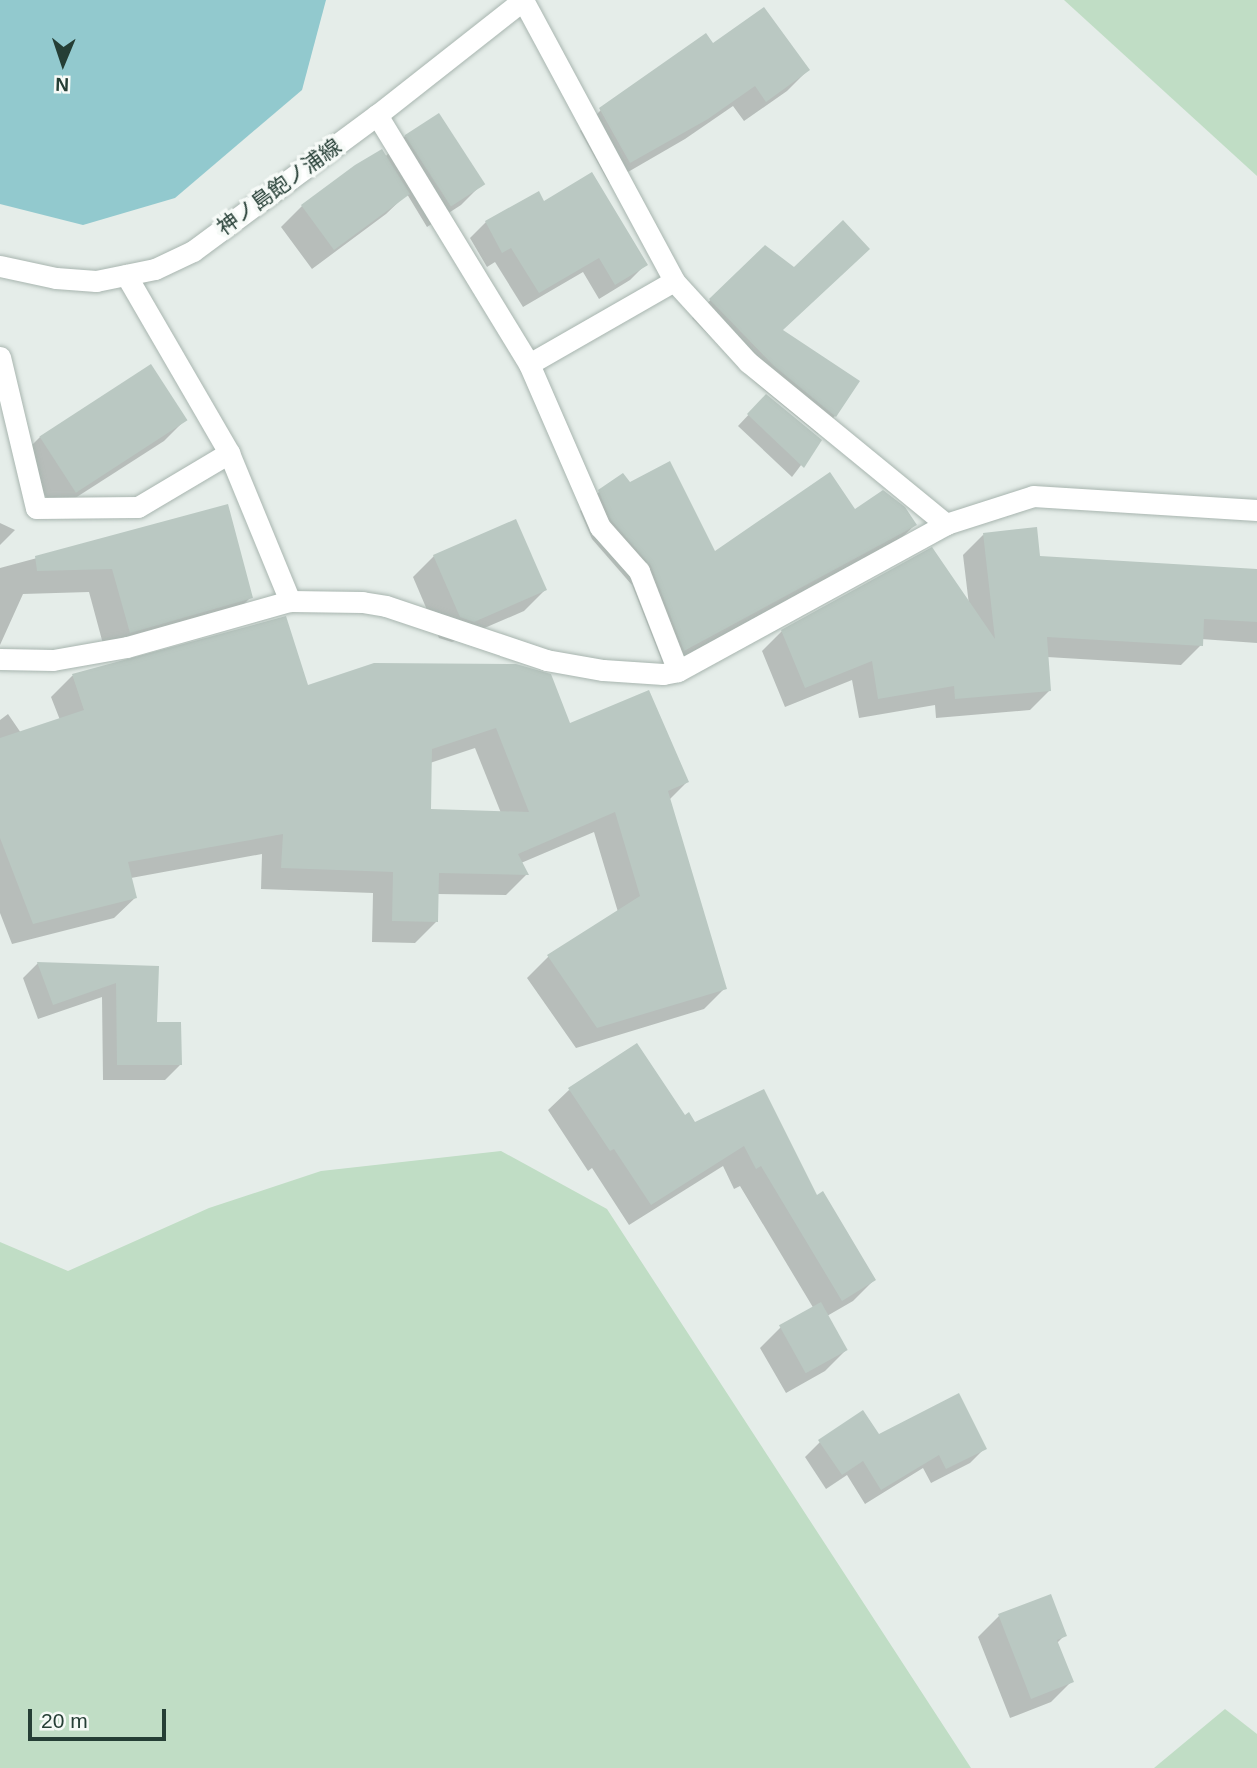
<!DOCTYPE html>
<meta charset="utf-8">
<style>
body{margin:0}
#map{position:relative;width:1257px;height:1768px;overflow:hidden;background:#e5ede9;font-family:Arial,"Noto Sans JP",sans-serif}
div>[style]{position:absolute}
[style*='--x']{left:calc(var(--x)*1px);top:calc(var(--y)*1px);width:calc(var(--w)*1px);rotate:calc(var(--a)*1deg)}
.green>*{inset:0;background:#c0ddc5}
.water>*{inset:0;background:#92c9ce}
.shadow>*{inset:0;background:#0003}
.building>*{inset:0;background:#bac8c2;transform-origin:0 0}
.roads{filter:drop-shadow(0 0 2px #a8b5af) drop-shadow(0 0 2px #a8b5af)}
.minor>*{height:21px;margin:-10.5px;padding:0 10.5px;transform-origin:10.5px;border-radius:10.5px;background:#fff}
.secondary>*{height:21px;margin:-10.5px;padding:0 10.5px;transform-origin:10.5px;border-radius:10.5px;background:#fff}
span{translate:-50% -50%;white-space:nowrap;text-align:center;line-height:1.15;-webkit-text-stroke:7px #f6faf7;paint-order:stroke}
.street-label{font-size:21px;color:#253e35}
.north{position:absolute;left:28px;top:28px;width:70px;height:70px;-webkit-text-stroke:5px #f6faf7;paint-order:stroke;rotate:182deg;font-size:19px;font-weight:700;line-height:28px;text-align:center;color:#253e35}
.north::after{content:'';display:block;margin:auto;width:24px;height:32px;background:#253e35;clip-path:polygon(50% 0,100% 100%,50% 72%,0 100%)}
.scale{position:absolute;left:28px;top:1709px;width:138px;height:32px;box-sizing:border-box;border:4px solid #253e35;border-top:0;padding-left:9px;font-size:21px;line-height:24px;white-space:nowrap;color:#253e35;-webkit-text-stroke:5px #f6faf7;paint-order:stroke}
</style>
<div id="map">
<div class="green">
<div style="clip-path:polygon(1064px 0,1257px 0,1257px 176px)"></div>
<div style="clip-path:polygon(501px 1151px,607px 1209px,971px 1768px,0 1768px,0 1242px,68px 1271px,209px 1208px,321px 1171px)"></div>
<div style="clip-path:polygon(1225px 1709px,1257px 1734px,1257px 1768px,1154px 1768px)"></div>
</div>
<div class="water">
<div style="clip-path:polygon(0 0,326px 0,302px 90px,175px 198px,83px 225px,0 204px)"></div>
</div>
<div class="shadow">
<div style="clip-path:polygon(713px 46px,808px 70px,787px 91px,744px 121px,733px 106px,685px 139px,609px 183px,580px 131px,601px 110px)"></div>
<div style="clip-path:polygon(405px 136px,482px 184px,461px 205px,427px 227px,407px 194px,386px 214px,312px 269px,281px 227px,302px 206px,356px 166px,385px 157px)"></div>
<div style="clip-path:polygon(543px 203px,645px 265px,630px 280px,599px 299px,583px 272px,523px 307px,495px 262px,487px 267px,470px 238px,486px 222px)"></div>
<div style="clip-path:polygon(765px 247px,794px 269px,781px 331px,858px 382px,835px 416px,818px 434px,756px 383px,692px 318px)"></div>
<div style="clip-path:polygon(766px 396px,820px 440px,792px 477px,738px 426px)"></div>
<div style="clip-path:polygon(185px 420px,164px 441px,55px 511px,20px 457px,41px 436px)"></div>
<div style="clip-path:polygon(629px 484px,714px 554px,855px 511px,915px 525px,895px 544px,665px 669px,632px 585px,592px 539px,580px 511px,599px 492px)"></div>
<div style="clip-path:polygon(226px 507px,251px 597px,227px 621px,106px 655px,89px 592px,23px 594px,0 645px,0 568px)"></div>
<div style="clip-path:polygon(0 523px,15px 530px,0 545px)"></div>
<div style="clip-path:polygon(983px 535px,1039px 557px,1257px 570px,1257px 643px,1201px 639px,1201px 645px,1181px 665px,1047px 657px,1050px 690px,1030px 710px,936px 718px,935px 705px,859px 718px,852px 680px,785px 707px,762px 651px,782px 631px,969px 605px,963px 555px)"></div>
<div style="clip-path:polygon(434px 556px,545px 590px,524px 611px,452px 642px,439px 638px,413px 577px)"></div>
<div style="clip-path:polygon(evenodd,285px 618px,307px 687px,569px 725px,687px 782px,669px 800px,725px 988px,704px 1009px,576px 1048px,527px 978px,548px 957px,618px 912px,594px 832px,521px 863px,527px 874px,506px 895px,437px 894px,436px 922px,415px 943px,372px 942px,373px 893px,261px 889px,262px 854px,131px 878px,136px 897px,114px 918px,12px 944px,0 913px,0 720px,8px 714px,21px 733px,60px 720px,51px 697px,72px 676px,285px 618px,475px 748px,501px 813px,429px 811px,430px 763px,475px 748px)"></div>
<div style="clip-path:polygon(38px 963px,157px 967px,155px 1024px,180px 1065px,165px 1080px,103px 1080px,102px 997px,38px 1019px,23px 978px)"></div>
<div style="clip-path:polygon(569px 1090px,684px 1117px,694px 1124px,763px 1091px,816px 1197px,874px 1280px,853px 1301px,827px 1316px,846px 1350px,825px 1371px,786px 1393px,760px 1348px,781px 1327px,814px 1309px,740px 1186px,734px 1189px,723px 1166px,629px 1225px,592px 1168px,588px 1171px,548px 1110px)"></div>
<div style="clip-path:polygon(878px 1436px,985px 1448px,970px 1463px,931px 1483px,923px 1468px,865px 1504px,847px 1475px,826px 1489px,805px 1457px,820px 1442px)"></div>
<div style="clip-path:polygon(999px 1616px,1065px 1635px,1057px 1643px,1072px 1681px,1051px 1702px,1010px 1718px,978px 1637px)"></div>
</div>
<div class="building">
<div style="clip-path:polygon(764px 7px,810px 70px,766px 102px,755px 86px,708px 119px,630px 163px,599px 108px,706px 33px,713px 43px)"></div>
<div style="left:439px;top:113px;width:85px;height:41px;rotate:57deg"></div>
<div style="clip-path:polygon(382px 149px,410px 194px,334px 250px,301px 205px,355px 165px)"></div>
<div style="clip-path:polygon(592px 172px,648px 265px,615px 285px,599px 258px,539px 293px,511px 248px,502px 253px,485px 221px,539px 191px,544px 201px)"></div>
<div style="clip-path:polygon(843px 220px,870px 249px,783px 330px,860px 381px,836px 417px,774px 366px,709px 299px,765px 245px,794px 267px)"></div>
<div style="left:151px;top:364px;width:67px;height:133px;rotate:57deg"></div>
<div style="clip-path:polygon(766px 394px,822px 440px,804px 468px,747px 414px)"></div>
<div style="clip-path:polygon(670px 461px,715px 551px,830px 472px,855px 509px,883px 490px,905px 507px,917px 525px,684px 651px,651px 566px,611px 520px,598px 490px,623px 473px,630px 482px)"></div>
<div style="clip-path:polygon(228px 504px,253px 598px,130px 633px,112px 569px,37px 571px,35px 556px)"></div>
<div style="clip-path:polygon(516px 519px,547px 590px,474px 622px,460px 617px,433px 555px)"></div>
<div style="clip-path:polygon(1037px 527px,1040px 556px,1257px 569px,1257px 622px,1204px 619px,1203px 646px,1047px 637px,1051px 691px,955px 699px,954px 686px,878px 699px,872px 661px,805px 688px,781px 630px,932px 547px,995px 639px,983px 533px)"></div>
<div style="clip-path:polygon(evenodd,286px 616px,308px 685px,374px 663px,516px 664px,551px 674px,570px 723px,649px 690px,689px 782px,668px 791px,727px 989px,597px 1028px,547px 955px,640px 896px,615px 812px,518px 854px,529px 875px,439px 873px,438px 922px,392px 921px,393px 872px,281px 868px,283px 834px,128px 862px,137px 898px,33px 924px,0 838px,0 738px,84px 710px,72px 674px,286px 616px,496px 728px,529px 812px,431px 809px,432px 749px,496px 728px)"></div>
<div style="clip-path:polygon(37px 962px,159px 966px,157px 1022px,181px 1022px,182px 1065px,117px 1065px,116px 983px,53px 1005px)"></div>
<div style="clip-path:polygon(637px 1043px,685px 1115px,689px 1112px,695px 1122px,764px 1089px,817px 1195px,823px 1191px,876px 1280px,842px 1301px,761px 1166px,756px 1169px,744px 1146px,651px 1205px,614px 1149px,610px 1151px,568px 1088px)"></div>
<div style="left:821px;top:1302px;width:55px;height:48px;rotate:61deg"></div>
<div style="clip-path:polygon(959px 1393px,987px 1449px,946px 1469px,939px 1455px,881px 1490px,863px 1461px,842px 1475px,818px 1440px,863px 1410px,879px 1434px)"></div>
<div style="clip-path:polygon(1051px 1594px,1067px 1636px,1057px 1640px,1074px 1682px,1031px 1699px,998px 1614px)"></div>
</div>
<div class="roads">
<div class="minor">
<div style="--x:523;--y:0;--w:319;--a:61.7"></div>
<div style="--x:674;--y:281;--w:110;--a:47.6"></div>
<div style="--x:748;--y:362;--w:256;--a:39.3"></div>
<div style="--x:377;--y:115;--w:292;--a:58.6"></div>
<div style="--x:529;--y:364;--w:178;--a:66.5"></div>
<div style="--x:600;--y:527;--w:59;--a:48.4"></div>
<div style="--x:639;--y:571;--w:107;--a:68.7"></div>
<div style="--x:126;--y:275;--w:206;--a:59.9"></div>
<div style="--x:229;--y:453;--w:160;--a:67.6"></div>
<div style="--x:0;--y:357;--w:155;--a:76.6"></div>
<div style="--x:36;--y:508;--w:102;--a:-0.6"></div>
<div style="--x:138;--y:507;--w:106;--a:-30.7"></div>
<div style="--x:529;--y:364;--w:167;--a:-29.8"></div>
<div style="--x:0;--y:659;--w:53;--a:1.1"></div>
<div style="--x:53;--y:660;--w:75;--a:-10"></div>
<div style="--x:127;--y:647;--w:169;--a:-15.8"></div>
<div style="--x:290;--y:601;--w:72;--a:0.8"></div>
<div style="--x:362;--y:602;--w:24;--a:9"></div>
<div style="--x:386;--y:606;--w:169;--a:18.6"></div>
<div style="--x:546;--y:660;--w:58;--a:10"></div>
<div style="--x:603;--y:670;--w:60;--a:3.8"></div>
<div style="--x:663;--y:674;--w:15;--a:-11"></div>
<div style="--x:678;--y:671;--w:306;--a:-28.7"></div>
<div style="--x:946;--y:524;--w:91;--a:-17.8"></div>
<div style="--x:1033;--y:496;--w:224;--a:3.6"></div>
</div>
<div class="secondary">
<div style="--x:0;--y:266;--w:57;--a:12.1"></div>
<div style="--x:56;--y:278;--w:40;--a:4.3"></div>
<div style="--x:96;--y:281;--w:60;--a:-11.5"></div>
<div style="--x:155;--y:269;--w:42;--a:-25.3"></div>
<div style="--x:193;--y:251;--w:229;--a:-36.5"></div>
<div style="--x:377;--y:115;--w:186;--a:-38.2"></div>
</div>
</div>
<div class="street-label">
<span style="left:279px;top:187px;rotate:-36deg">神ノ島飽ノ浦線</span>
</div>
<div class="north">N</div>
<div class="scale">20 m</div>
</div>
